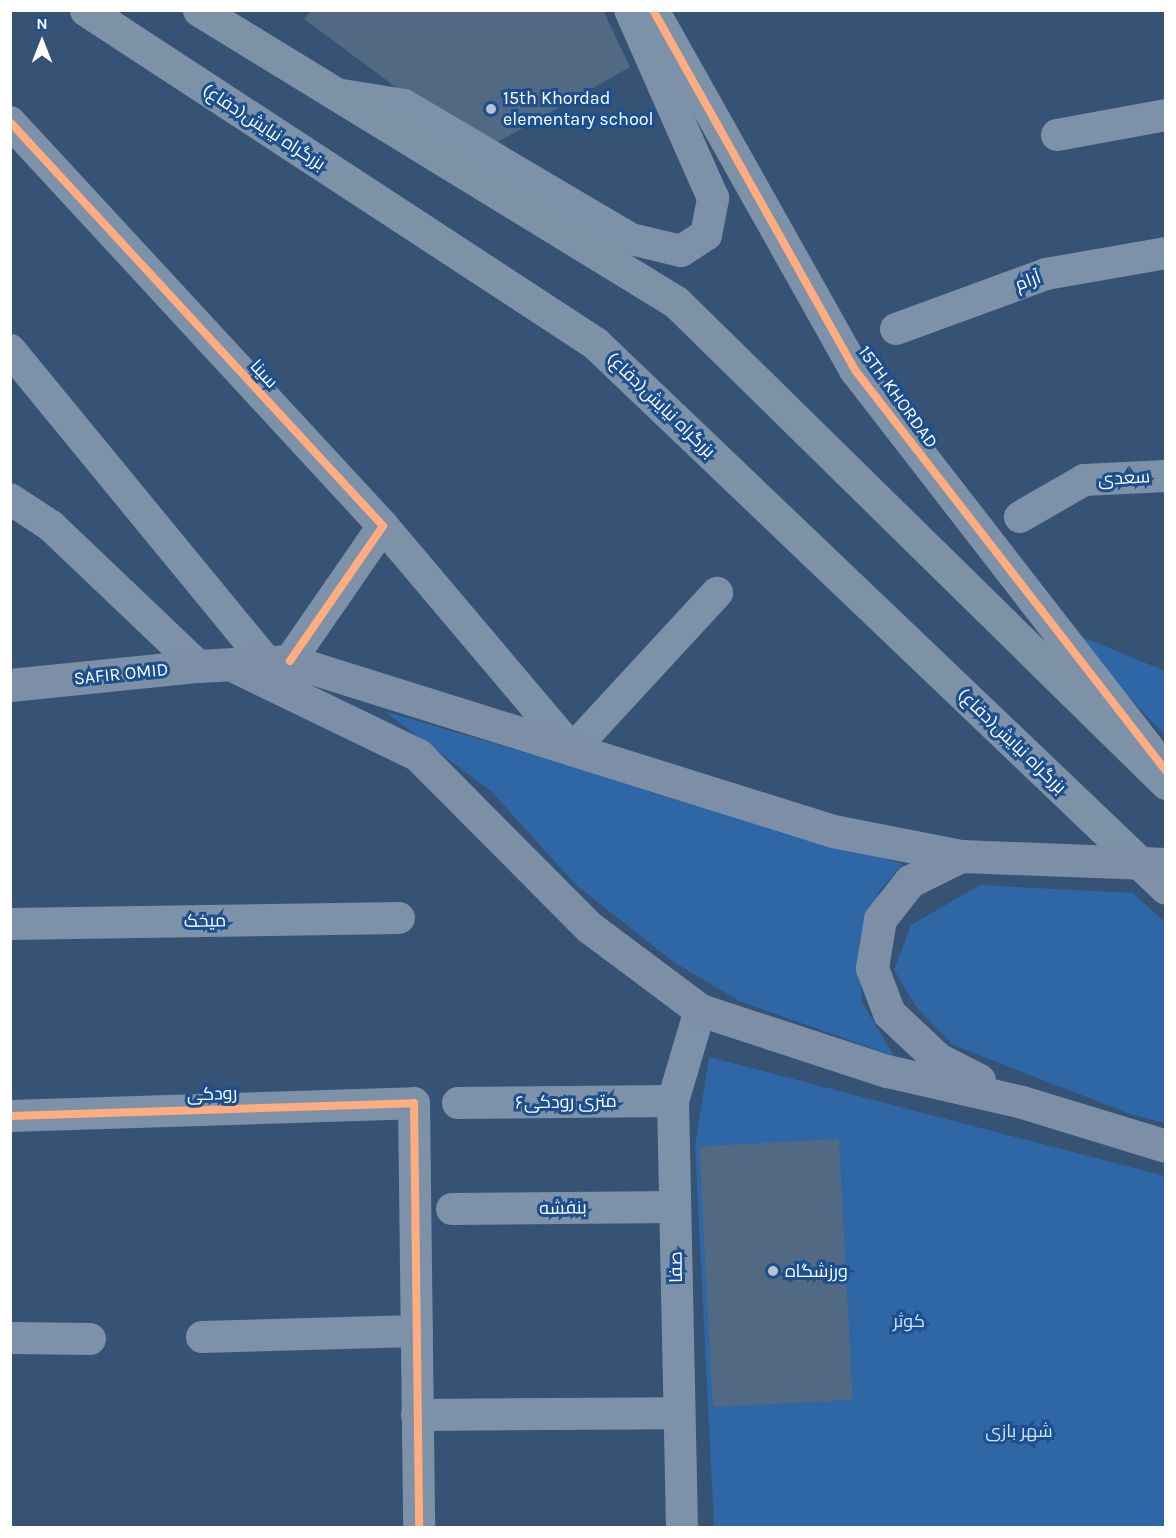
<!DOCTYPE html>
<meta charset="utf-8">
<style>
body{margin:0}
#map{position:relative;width:1176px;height:1538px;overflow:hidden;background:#365274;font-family:Karla,Cairo,sans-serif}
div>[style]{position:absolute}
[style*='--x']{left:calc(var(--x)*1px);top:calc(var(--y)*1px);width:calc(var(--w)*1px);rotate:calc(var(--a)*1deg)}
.green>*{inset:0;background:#2f66a5}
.building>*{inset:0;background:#526984;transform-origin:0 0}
.minor>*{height:32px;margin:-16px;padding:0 16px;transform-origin:16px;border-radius:16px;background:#7d92a8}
.major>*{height:33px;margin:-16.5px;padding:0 16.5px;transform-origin:16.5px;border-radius:16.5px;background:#7d8ea7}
.highway>*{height:33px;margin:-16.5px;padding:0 16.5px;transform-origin:16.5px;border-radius:16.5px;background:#7e92a7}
.major-bridge>*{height:33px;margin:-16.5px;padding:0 16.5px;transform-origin:16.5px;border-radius:16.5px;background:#7d8ea7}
.cycleway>*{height:8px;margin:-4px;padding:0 4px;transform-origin:4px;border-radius:4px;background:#ffac80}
.dots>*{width:16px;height:16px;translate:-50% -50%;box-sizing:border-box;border:3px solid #1b4f8f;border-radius:50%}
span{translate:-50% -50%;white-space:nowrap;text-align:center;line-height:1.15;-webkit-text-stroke:6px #1b4f8f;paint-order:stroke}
.poi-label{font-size:18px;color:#fff}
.left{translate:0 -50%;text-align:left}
.street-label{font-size:18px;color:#fff}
.park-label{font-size:18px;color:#cfe3fa}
.frame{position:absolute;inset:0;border:12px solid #fff;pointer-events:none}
.north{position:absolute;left:12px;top:12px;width:60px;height:60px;-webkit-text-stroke:4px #1b4f8f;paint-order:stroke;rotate:0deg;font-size:16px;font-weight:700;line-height:24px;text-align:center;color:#fff}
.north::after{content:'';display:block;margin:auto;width:21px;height:27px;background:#fff;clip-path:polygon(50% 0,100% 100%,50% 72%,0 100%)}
</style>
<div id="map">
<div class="green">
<div style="clip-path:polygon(1065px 630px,1165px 671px,1165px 735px)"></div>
<div style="clip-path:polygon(384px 711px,903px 864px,880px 890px,859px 941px,862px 1002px,894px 1056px,739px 1001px,675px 963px,577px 886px,492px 792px)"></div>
<div style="clip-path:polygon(980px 885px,1133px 893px,1165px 922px,1165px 1123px,1130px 1114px,953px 1045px,917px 1008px,894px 970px,911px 925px)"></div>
<div style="clip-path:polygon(709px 1057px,1165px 1176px,1165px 1527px,714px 1527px,695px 1145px)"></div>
</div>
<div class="building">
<div style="clip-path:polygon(312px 10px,603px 10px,630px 67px,482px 151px,304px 19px)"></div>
<div style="left:839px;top:1139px;width:261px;height:140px;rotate:87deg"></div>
</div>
<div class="minor">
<div style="--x:653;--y:10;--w:413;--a:60.7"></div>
<div style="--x:855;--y:370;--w:488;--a:52.2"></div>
<div style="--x:336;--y:94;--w:69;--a:9.2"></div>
<div style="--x:404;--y:105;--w:264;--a:30.6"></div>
<div style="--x:631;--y:239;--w:51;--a:13.5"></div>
<div style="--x:681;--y:251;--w:30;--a:-33"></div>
<div style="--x:706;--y:235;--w:38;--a:-79"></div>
<div style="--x:713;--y:198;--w:206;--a:-113.8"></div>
<div style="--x:10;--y:122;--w:550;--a:47.28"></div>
<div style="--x:383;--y:526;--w:164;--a:124.6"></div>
<div style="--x:1057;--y:135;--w:111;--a:-10.4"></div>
<div style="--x:896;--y:329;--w:160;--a:-20.1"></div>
<div style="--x:1046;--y:274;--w:122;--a:-9.9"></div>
<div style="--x:10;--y:350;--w:401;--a:50.6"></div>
<div style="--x:10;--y:499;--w:49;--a:33.4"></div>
<div style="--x:51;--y:526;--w:203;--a:43.6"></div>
<div style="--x:1020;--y:517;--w:74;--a:-30"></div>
<div style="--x:1084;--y:480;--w:82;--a:-2.8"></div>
<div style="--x:383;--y:526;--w:293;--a:49.8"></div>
<div style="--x:572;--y:750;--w:214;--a:-47.3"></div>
<div style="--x:10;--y:924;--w:389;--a:-0.9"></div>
<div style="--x:458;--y:1103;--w:215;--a:-0.5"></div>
<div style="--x:10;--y:1116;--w:404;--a:-1.8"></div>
<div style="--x:414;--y:1103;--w:425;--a:89.3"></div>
<div style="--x:452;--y:1209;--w:223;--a:-0.5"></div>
<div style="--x:202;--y:1337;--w:215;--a:-1.6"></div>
<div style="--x:10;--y:1338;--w:80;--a:0.7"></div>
<div style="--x:417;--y:1415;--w:262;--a:-0.4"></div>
<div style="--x:682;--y:1528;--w:427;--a:-91.2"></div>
<div style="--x:673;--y:1101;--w:95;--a:-73.5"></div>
</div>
<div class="major">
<div style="--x:232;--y:665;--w:207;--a:25.8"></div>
<div style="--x:418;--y:755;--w:243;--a:45.2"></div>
<div style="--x:589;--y:927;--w:139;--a:36.8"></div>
<div style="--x:700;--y:1010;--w:197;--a:18.1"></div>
<div style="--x:887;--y:1071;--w:139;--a:12.9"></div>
<div style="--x:1022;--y:1102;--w:151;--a:17"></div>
<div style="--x:10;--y:685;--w:189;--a:-5.8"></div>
<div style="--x:198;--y:666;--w:92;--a:-3.1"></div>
<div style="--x:290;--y:661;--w:569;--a:17.38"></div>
<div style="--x:833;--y:831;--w:130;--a:11.1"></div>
<div style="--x:961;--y:856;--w:57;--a:153.9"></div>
<div style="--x:910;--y:881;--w:48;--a:128.3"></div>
<div style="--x:880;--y:919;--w:50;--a:99.3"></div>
<div style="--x:872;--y:968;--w:48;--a:69.3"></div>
<div style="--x:889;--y:1013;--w:67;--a:43.2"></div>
<div style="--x:938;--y:1059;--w:46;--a:27.1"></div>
</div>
<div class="highway">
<div style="--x:86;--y:10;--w:608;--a:33.19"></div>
<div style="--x:595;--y:343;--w:789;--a:43.67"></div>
<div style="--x:199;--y:10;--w:559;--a:31.47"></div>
<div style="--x:676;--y:302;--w:687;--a:44.47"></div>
</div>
<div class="major-bridge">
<div style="--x:961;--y:856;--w:205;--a:2.2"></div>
</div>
<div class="cycleway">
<div style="--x:653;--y:10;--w:413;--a:60.7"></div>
<div style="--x:855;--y:370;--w:507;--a:52.2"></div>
<div style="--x:10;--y:122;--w:550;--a:47.28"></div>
<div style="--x:383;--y:526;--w:164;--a:124.6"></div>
<div style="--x:10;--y:1116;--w:404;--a:-1.8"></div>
<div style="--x:414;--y:1103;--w:425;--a:89.3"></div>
</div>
<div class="dots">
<div style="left:491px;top:109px;background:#b9c2ce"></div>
<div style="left:773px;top:1271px;background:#b9c2ce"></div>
</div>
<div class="poi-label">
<span class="left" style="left:503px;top:109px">15th Khordad<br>elementary school</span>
<span class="left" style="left:785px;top:1271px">ورزشگاه</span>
</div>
<div class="street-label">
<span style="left:264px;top:127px;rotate:33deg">بزرگراه نیایش(دفاع)</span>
<span style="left:1028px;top:281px;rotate:-20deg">آرام</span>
<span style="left:264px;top:374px;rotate:47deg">سینا</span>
<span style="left:898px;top:397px;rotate:54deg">15TH KHORDAD</span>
<span style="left:661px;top:405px;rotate:44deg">بزرگراه نیایش(دفاع)</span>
<span style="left:1124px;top:478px;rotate:-3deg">سعدی</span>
<span style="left:121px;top:674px;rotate:-6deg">SAFIR OMID</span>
<span style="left:1012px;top:741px;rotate:44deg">بزرگراه نیایش(دفاع)</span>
<span style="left:205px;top:921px;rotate:-1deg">میخک</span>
<span style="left:212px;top:1094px;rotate:-2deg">رودکی</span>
<span style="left:566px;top:1102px;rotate:-1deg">۶متری رودکی</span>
<span style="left:563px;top:1208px;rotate:-1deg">بنفشه</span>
<span style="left:676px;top:1267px;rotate:-91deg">صفا</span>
</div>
<div class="park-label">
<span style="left:909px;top:1321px">کوثر</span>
<span style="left:1019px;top:1431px">شهر بازی</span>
</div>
<div class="frame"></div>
<div class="north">N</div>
</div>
